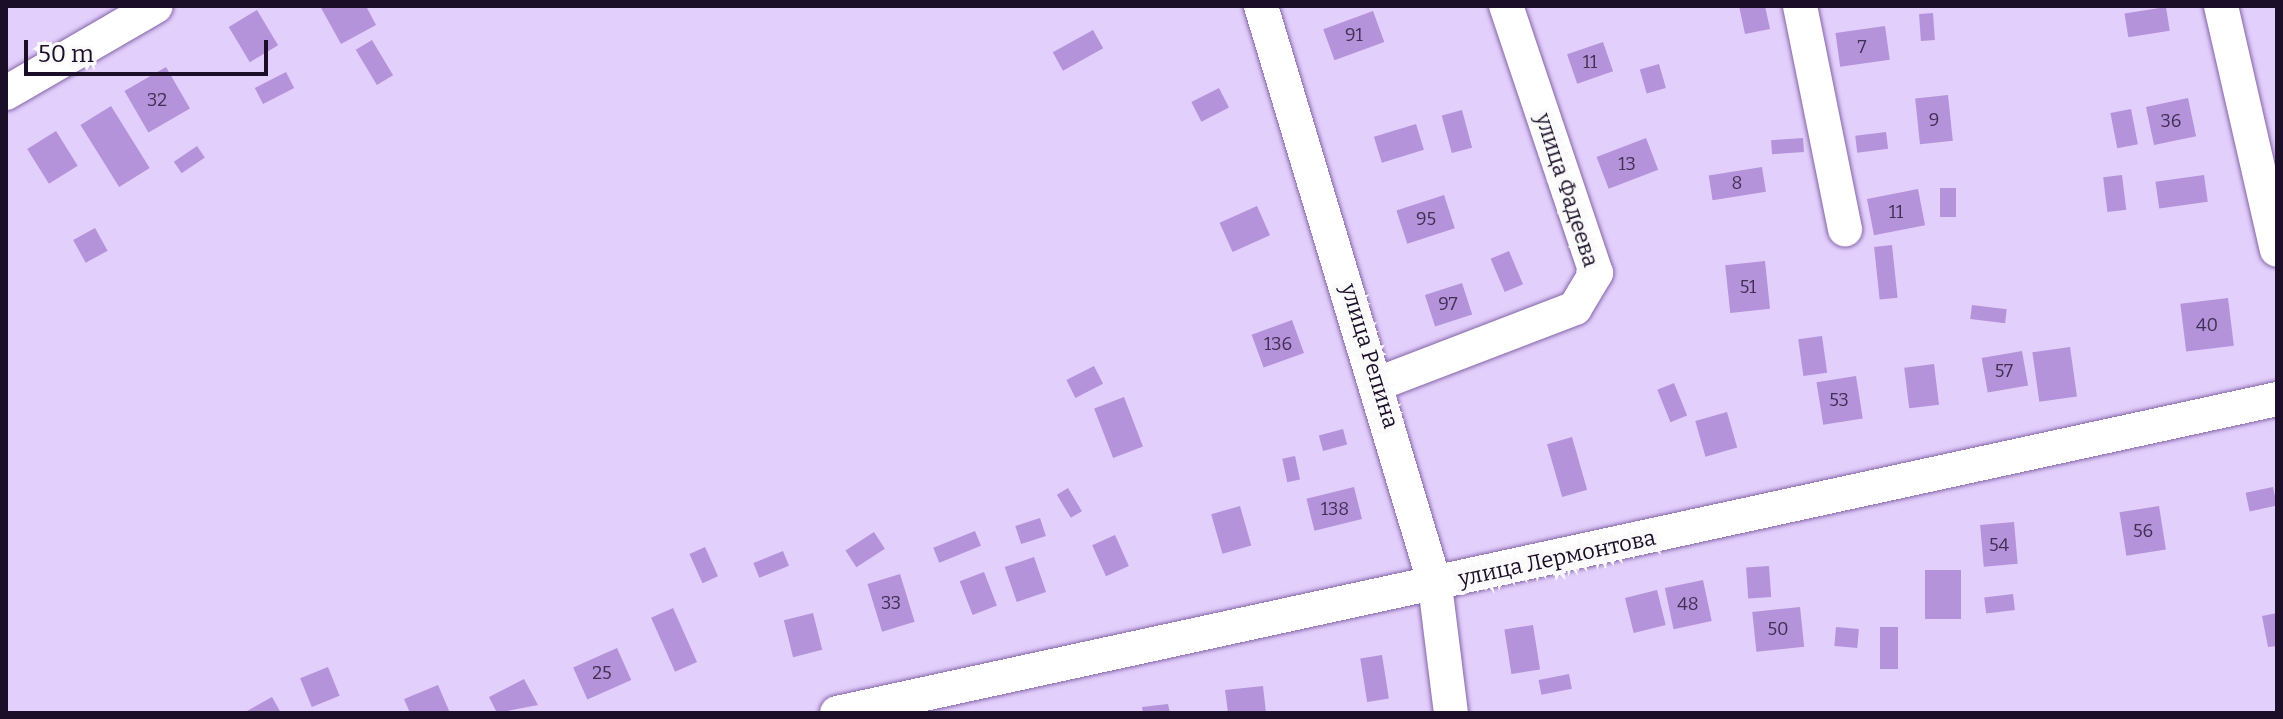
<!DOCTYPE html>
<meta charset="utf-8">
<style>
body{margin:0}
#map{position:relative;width:2283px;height:719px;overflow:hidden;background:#e3cffc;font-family:Bitter,serif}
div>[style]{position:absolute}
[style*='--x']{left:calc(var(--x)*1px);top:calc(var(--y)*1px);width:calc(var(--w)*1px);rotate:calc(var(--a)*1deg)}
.building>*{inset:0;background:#b493da;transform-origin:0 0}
.roads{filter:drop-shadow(0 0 2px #8464a6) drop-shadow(0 0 2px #8464a6)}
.minor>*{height:34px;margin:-17px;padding:0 17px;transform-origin:17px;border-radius:17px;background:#fff}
span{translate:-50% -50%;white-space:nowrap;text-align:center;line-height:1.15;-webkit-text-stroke:8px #fafafa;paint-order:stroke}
.number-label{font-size:18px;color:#412f54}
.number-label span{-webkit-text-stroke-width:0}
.street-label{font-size:22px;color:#1b0e28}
.frame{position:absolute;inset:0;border:8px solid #1b0e28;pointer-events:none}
.scale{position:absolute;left:24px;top:40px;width:244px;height:36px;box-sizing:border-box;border:4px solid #1b0e28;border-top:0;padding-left:10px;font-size:24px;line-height:28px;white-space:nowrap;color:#1b0e28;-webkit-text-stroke:6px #fafafa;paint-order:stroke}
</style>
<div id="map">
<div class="building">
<div style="clip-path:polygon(320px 6px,366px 6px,376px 25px,341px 44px)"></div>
<div style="clip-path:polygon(1739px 6px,1765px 6px,1770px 29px,1745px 34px)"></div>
<div style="left:2166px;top:7px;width:24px;height:42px;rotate:81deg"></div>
<div style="left:257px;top:10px;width:41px;height:33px;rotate:59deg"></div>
<div style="left:1373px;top:11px;width:33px;height:53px;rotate:70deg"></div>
<div style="left:1933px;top:13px;width:27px;height:14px;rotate:86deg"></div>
<div style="left:1885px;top:26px;width:34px;height:50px;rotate:82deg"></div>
<div style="left:1093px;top:30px;width:21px;height:46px;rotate:61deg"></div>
<div style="left:372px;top:40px;width:41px;height:19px;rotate:59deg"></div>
<div style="left:1603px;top:42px;width:31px;height:38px;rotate:71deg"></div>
<div style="left:1659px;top:64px;width:25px;height:20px;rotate:74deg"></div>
<div style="left:166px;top:67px;width:48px;height:48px;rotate:60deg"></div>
<div style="left:286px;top:72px;width:18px;height:35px;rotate:63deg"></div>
<div style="left:1219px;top:88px;width:22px;height:31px;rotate:63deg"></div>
<div style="left:1948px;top:95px;width:46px;height:33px;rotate:84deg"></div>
<div style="left:2188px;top:98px;width:39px;height:43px;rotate:78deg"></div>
<div style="left:111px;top:106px;width:73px;height:36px;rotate:58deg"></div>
<div style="left:2131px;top:109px;width:36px;height:21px;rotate:79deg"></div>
<div style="left:1462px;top:110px;width:39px;height:21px;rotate:75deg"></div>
<div style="left:1416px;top:124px;width:27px;height:44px;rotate:73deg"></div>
<div style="left:56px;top:131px;width:41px;height:34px;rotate:58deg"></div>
<div style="left:1886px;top:132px;width:17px;height:31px;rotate:83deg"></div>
<div style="left:1646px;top:138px;width:34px;height:53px;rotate:69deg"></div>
<div style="left:1803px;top:138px;width:14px;height:32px;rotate:86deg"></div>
<div style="left:197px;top:146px;width:14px;height:28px;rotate:56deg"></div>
<div style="left:1762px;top:167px;width:25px;height:54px;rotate:81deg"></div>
<div style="left:2122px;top:175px;width:35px;height:19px;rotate:83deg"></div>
<div style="left:2204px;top:175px;width:27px;height:49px;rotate:82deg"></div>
<div style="left:1940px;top:188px;width:16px;height:29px"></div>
<div style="left:1918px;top:189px;width:37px;height:52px;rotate:79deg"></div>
<div style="left:1444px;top:195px;width:35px;height:50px;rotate:72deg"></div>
<div style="left:1257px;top:206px;width:32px;height:41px;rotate:66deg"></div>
<div style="left:95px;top:228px;width:26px;height:25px;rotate:61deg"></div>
<div style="left:1892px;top:245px;width:53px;height:18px;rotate:84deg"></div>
<div style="left:1509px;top:251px;width:36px;height:20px;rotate:67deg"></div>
<div style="left:1765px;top:261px;width:48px;height:40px;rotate:84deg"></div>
<div style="left:1462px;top:283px;width:33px;height:39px;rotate:72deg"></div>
<div style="left:2228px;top:298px;width:48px;height:48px;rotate:83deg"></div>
<div style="left:1972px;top:305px;width:35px;height:14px;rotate:7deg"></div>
<div style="left:1292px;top:320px;width:35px;height:43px;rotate:70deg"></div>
<div style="left:1822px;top:336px;width:37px;height:24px;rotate:82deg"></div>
<div style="left:2070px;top:347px;width:50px;height:38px;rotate:82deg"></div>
<div style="left:2022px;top:351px;width:35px;height:41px;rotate:80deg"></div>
<div style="left:1934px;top:364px;width:41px;height:30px;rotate:83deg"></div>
<div style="left:1094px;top:366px;width:20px;height:31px;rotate:63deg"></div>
<div style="left:1856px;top:376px;width:43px;height:40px;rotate:81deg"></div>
<div style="left:1674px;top:383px;width:35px;height:18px;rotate:68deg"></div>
<div style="left:1124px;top:397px;width:53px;height:32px;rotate:69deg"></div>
<div style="left:1727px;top:412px;width:37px;height:33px;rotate:74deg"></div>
<div style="left:1343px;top:429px;width:16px;height:25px;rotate:75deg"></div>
<div style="left:1572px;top:437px;width:55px;height:26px;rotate:74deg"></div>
<div style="left:1295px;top:456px;width:24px;height:13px;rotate:78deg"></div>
<div style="left:1354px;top:487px;width:33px;height:49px;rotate:76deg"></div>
<div style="left:2273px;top:487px;width:19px;height:28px;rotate:78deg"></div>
<div style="left:1068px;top:488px;width:27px;height:13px;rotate:59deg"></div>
<div style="left:1240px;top:506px;width:41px;height:30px;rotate:74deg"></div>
<div style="left:2159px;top:506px;width:44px;height:40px;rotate:81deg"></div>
<div style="left:1040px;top:518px;width:19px;height:26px;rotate:72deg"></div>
<div style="left:2014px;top:522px;width:42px;height:34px;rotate:85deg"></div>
<div style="left:975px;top:531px;width:16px;height:45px;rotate:68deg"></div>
<div style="left:874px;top:532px;width:20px;height:34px;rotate:57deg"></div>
<div style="left:1115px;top:535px;width:34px;height:25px;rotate:66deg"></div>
<div style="left:705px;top:547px;width:32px;height:17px;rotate:66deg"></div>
<div style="left:783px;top:551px;width:16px;height:32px;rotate:68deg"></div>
<div style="left:1034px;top:557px;width:37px;height:31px;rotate:71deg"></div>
<div style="left:1769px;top:566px;width:31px;height:23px;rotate:86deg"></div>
<div style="left:1925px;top:570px;width:36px;height:49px"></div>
<div style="left:984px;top:572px;width:36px;height:26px;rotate:69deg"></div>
<div style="left:900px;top:574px;width:50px;height:34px;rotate:73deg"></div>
<div style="left:1703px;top:580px;width:42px;height:39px;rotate:78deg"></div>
<div style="left:1657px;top:590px;width:36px;height:33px;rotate:76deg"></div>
<div style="left:2013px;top:594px;width:16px;height:29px;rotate:83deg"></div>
<div style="left:1800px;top:607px;width:40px;height:48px;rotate:84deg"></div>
<div style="left:673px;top:608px;width:59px;height:24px;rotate:66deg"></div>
<div style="left:813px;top:613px;width:38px;height:30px;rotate:76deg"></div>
<div style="clip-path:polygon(2277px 613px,2277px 646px,2268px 647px,2262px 616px)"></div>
<div style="left:1533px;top:625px;width:45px;height:29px;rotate:81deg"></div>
<div style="left:1836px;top:627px;width:23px;height:19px;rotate:5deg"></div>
<div style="left:1880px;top:627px;width:18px;height:42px"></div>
<div style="left:617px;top:648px;width:35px;height:48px;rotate:66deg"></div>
<div style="left:1382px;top:655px;width:44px;height:22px;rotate:81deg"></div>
<div style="left:328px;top:667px;width:31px;height:30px;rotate:68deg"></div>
<div style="left:1569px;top:674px;width:15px;height:31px;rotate:79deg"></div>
<div style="clip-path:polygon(524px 679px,538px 705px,497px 713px,489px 697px)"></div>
<div style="clip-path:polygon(438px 685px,450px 713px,410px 713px,404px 699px)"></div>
<div style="clip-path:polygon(1263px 686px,1266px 713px,1228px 713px,1225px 690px)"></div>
<div style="clip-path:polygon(272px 697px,281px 713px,248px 713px,247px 711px)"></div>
<div style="clip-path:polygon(1168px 704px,1170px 713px,1143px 713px,1142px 707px)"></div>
</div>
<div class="roads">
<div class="minor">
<div style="--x:1261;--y:6;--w:605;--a:73.27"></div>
<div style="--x:1435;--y:585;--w:129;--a:82.9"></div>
<div style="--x:1800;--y:6;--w:228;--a:78.6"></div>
<div style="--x:2221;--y:6;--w:250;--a:77.1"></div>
<div style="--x:6;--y:93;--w:173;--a:-30.1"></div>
<div style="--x:1380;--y:383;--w:209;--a:-21"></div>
<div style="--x:1575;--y:308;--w:41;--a:-59"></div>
<div style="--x:1596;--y:273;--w:282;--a:-108.6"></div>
<div style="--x:837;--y:713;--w:1474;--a:-12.3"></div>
</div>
</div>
<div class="number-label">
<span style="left:1354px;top:35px">91</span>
<span style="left:1862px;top:47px">7</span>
<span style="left:1590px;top:62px">11</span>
<span style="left:157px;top:100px">32</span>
<span style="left:1934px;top:120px">9</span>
<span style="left:2171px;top:121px">36</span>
<span style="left:1627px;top:164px">13</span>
<span style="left:1737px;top:183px">8</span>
<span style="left:1896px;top:212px">11</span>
<span style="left:1426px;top:219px">95</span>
<span style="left:1748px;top:287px">51</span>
<span style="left:1448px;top:304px">97</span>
<span style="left:2207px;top:325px">40</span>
<span style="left:1278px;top:344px">136</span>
<span style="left:2004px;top:371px">57</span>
<span style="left:1839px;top:400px">53</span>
<span style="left:1335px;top:509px">138</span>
<span style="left:2143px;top:531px">56</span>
<span style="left:1999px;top:545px">54</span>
<span style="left:891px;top:603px">33</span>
<span style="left:1688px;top:604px">48</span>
<span style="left:1778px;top:629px">50</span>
<span style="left:602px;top:673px">25</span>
</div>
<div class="street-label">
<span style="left:1567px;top:190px;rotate:72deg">улица Фадеева</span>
<span style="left:1370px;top:356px;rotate:73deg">улица Репина</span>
<span style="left:1557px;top:558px;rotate:-12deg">улица Лермонтова</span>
</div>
<div class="frame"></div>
<div class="scale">50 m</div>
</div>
